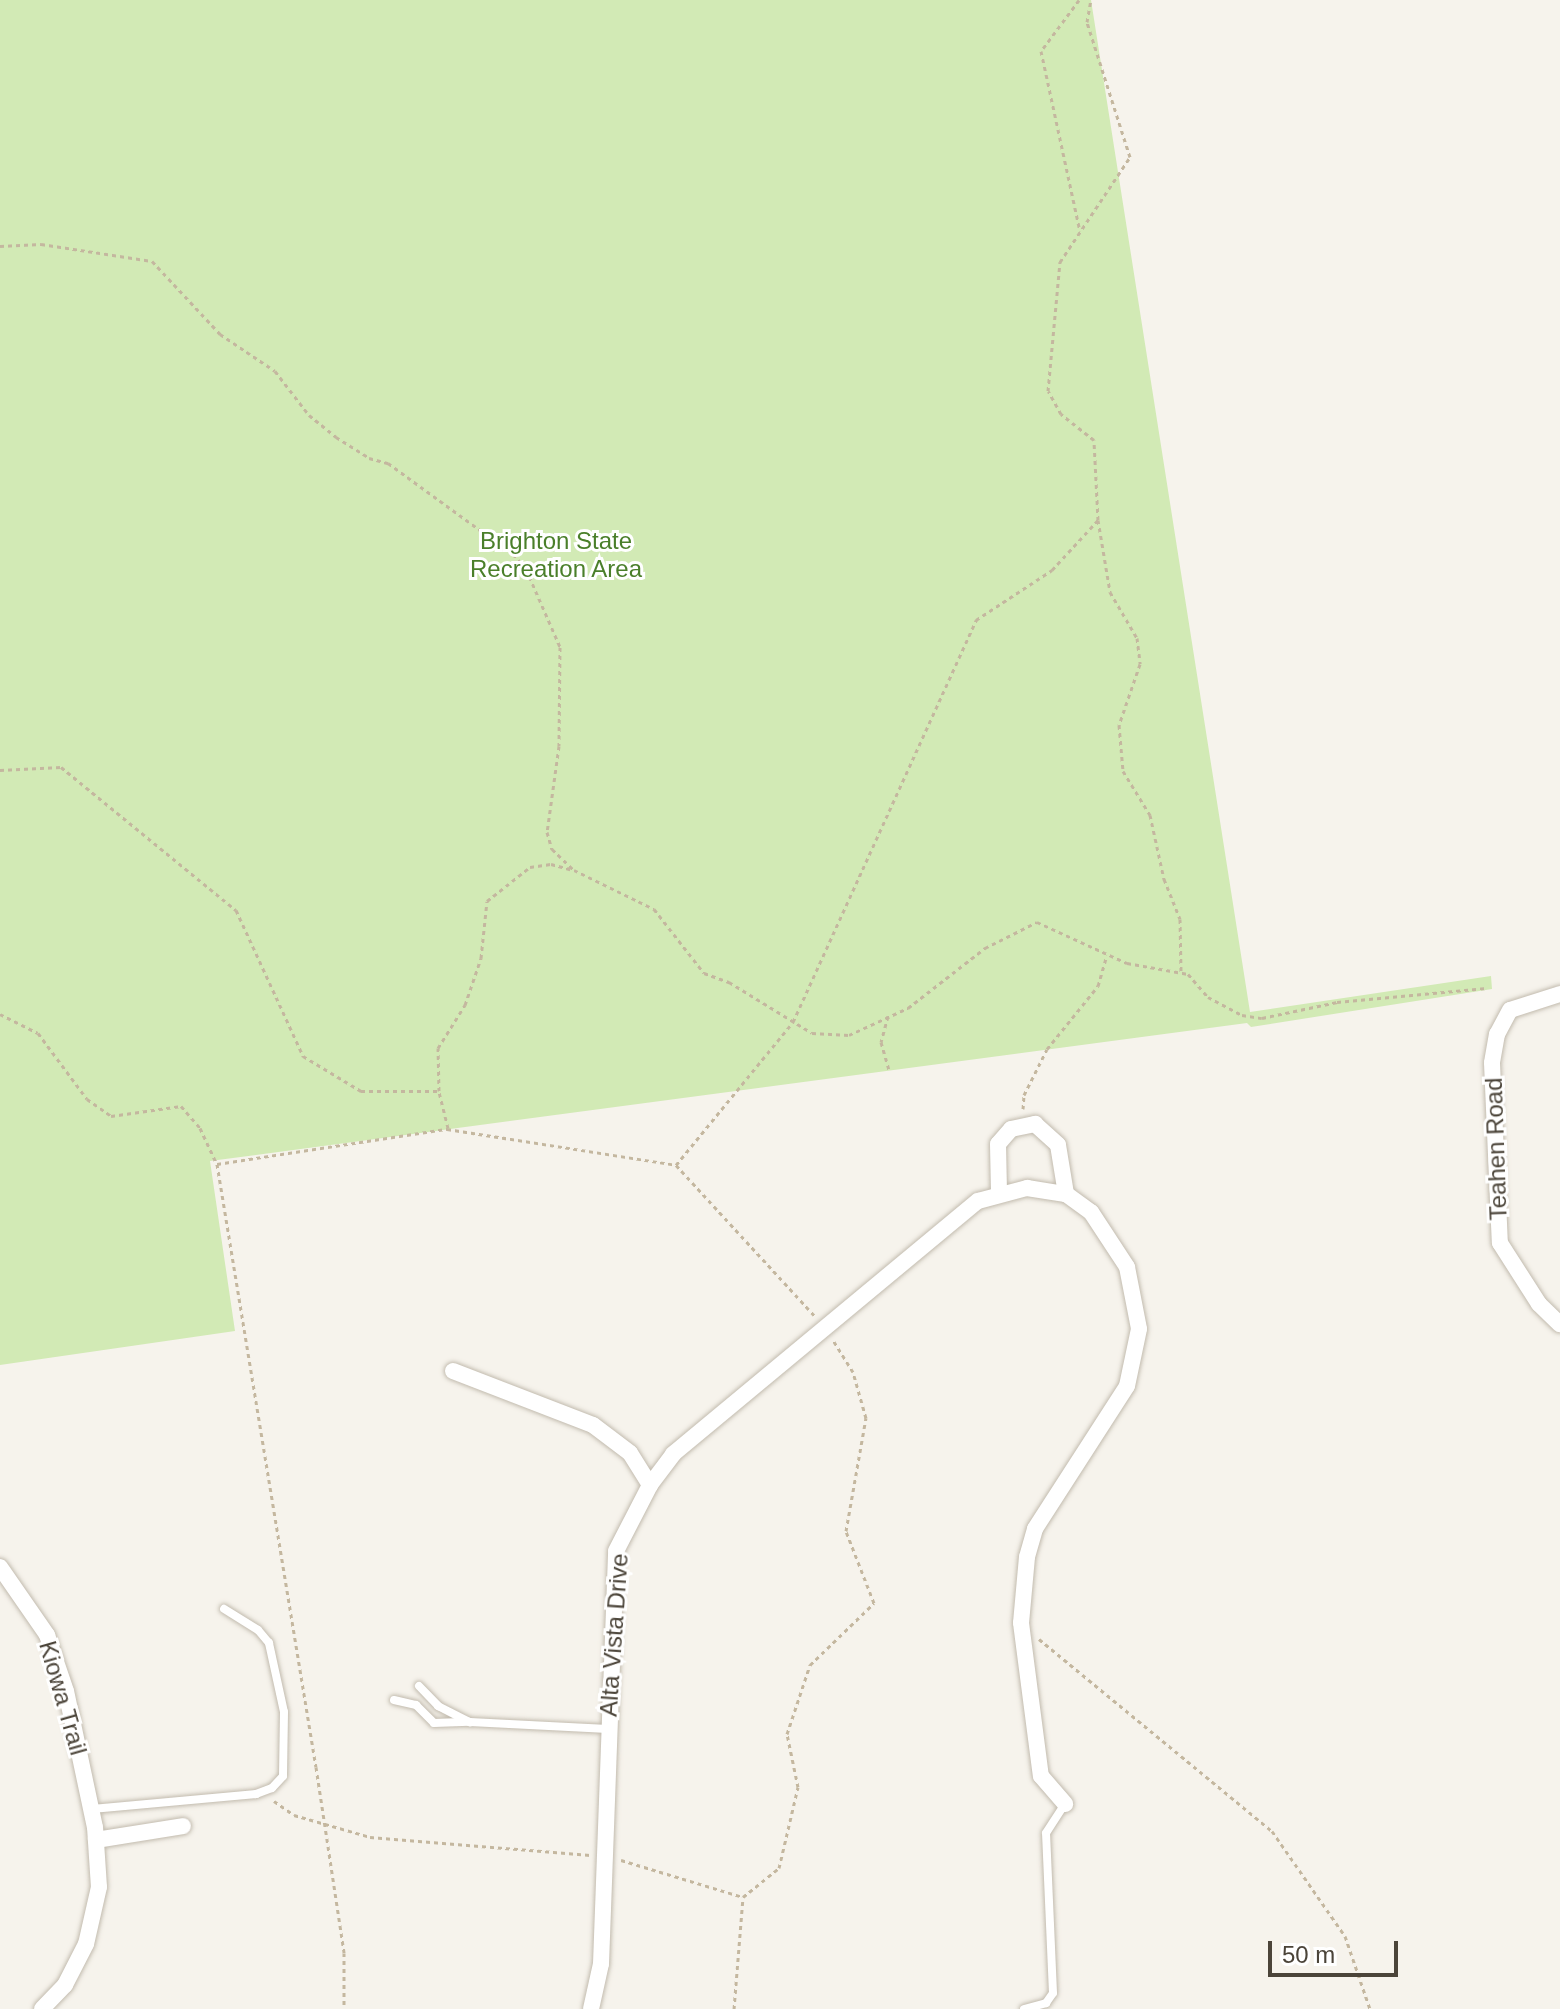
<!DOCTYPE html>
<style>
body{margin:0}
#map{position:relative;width:1560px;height:2009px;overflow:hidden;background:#f6f3ec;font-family:Arial,sans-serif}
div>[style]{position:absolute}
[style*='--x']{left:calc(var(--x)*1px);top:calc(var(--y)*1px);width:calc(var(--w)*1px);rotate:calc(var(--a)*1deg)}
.green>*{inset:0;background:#d2eab5}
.path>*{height:3px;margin-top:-1.5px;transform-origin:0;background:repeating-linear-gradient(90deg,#c4b79f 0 4px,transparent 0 8px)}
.roads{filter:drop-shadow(0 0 2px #c2bbae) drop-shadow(0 0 2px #c2bbae)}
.service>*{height:8px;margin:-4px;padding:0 4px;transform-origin:4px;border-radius:4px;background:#fff}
.minor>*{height:16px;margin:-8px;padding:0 8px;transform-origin:8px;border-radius:8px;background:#fff}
span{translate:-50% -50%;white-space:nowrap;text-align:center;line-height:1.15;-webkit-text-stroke:6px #fff;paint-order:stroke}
.park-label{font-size:24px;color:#4a7f2a}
.street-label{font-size:24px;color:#4b4439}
.scale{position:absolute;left:1268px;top:1941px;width:130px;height:36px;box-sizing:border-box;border:4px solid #4b4439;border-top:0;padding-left:10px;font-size:24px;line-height:28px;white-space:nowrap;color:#4b4439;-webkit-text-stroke:6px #fff;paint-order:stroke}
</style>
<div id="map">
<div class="green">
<div style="clip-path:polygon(0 0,1091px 0,1250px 1012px,1491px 976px,1492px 989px,1251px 1027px,1247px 1023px,210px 1161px,235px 1331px,0 1365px)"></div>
</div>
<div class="path">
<div style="--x:1079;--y:0;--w:64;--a:126.7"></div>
<div style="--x:1041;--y:51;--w:184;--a:77.8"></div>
<div style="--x:0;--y:246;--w:41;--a:-2.8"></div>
<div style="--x:41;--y:244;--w:112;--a:8.7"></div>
<div style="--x:152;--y:261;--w:100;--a:47"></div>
<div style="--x:220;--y:334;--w:66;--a:33.9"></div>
<div style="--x:275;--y:371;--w:56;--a:52.3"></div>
<div style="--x:309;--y:415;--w:35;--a:39"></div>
<div style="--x:336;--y:437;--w:39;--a:32"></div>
<div style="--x:369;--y:458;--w:20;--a:15"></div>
<div style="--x:388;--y:463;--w:155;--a:36.1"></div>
<div style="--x:513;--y:554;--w:20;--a:49"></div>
<div style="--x:526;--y:569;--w:85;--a:66.4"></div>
<div style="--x:560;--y:647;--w:99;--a:90.6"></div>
<div style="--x:559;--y:746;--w:87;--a:97.9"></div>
<div style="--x:547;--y:832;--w:18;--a:74"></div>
<div style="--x:552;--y:849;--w:30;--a:44"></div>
<div style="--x:574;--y:870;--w:89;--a:26"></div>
<div style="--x:654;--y:909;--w:81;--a:52"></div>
<div style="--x:704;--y:973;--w:27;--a:20"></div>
<div style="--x:729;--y:982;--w:97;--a:31.6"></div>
<div style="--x:812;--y:1033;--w:37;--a:3"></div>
<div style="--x:849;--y:1035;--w:65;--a:-24.6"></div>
<div style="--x:908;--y:1008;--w:98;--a:-37.9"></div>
<div style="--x:985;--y:948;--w:58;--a:-26.6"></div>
<div style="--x:1037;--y:922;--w:99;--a:24.5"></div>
<div style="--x:1127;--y:963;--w:62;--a:10.2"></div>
<div style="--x:1188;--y:974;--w:30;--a:49"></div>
<div style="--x:1208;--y:997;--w:38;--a:28"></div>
<div style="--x:1242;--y:1015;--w:20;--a:9"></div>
<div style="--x:1262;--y:1018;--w:77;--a:-12"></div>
<div style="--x:1337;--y:1002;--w:150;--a:-5.4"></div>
<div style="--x:1098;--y:520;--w:73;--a:80.5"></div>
<div style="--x:1110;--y:592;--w:53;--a:59.6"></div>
<div style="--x:1137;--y:638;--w:26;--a:83"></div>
<div style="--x:1140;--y:664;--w:65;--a:109"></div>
<div style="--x:1119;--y:725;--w:46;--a:85"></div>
<div style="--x:1123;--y:771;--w:52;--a:58.5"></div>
<div style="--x:1150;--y:815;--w:66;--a:77.7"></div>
<div style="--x:1164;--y:879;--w:43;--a:68.2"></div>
<div style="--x:1180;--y:919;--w:53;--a:88.9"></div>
<div style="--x:0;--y:770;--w:61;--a:-2.8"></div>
<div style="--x:61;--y:767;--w:226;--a:39.3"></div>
<div style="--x:236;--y:910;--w:161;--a:65.3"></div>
<div style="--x:303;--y:1056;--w:68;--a:31.1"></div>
<div style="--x:361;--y:1091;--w:78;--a:0"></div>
<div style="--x:0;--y:1014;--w:42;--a:26.6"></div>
<div style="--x:38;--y:1033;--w:82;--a:53.4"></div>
<div style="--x:87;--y:1099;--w:29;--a:35"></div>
<div style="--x:111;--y:1116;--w:71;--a:-8.1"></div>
<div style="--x:181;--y:1106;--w:29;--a:49"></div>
<div style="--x:200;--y:1128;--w:40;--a:65"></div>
<div style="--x:217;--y:1164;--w:611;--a:80.68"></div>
<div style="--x:316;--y:1767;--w:188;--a:81.4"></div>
<div style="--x:344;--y:1953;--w:56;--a:90"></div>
<div style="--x:888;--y:1016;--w:27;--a:105"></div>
<div style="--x:881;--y:1042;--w:29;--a:74"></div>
<div style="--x:1023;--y:1109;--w:14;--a:-86"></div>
<div style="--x:1024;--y:1095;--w:51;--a:-63.4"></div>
<div style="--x:1047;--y:1049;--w:81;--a:-51"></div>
<div style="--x:1098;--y:986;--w:32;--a:-74"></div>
<div style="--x:448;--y:1128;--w:38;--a:-104"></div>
<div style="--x:439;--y:1091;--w:43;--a:-91.3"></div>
<div style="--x:438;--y:1048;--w:51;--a:-57.9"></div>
<div style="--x:465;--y:1005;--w:50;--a:-71.2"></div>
<div style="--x:481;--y:958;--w:57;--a:-84"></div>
<div style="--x:487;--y:901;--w:55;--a:-38.3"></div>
<div style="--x:530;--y:867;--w:21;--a:-8"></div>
<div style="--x:551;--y:864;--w:20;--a:15"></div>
<div style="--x:217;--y:1164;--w:233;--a:-8.7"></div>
<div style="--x:447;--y:1129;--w:232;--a:8.9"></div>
<div style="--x:676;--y:1165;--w:185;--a:-50.7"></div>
<div style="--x:793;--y:1022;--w:442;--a:-65.5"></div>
<div style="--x:976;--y:620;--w:91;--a:-33.3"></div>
<div style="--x:1052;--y:570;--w:68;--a:-47.4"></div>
<div style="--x:1098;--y:520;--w:80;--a:-92.9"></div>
<div style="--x:1094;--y:440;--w:42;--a:-141.8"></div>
<div style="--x:1061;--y:414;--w:26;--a:-119"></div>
<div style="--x:1048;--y:391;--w:130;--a:-84.7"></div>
<div style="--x:1060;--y:262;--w:126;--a:-56.3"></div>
<div style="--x:1130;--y:157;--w:142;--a:-107.7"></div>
<div style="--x:1087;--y:22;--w:22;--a:-80"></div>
<div style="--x:676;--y:1165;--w:204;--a:47.4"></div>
<div style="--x:1039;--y:1639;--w:302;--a:39.5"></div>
<div style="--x:1272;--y:1831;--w:128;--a:55.2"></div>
<div style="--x:1345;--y:1936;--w:77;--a:71.1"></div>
<div style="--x:274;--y:1801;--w:24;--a:35"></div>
<div style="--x:294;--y:1815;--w:79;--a:16.1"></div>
<div style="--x:370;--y:1837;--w:221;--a:4.7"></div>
<div style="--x:621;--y:1860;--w:127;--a:16.9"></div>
<div style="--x:734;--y:2009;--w:112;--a:-85.4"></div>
<div style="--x:743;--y:1897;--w:46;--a:-38.9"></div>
<div style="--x:779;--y:1868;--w:83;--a:-76.8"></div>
<div style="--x:798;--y:1787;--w:54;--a:-101.7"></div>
<div style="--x:787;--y:1734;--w:73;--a:-71.6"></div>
<div style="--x:810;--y:1665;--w:89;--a:-44.1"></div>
<div style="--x:874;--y:1603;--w:77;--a:-111.3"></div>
<div style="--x:846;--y:1531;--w:115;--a:-80"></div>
<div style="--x:866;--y:1418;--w:48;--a:-105.8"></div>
<div style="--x:853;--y:1372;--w:38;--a:-122"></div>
</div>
<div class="roads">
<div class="service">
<div style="--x:419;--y:1686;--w:28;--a:46"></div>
<div style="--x:438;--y:1706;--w:36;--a:27"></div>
<div style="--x:470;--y:1722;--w:138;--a:2.9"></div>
<div style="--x:394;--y:1700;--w:23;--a:13"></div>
<div style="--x:416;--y:1705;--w:25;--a:45"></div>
<div style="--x:434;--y:1723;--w:35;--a:-2"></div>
<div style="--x:92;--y:1809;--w:165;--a:-5.2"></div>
<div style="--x:256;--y:1794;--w:17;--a:-21"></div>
<div style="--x:272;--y:1788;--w:16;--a:-47"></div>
<div style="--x:283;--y:1776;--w:64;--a:-89.1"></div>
<div style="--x:284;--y:1712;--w:71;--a:-102.3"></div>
<div style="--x:269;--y:1643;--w:17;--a:-130"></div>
<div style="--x:258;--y:1630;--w:40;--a:-148"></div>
<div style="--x:1024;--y:2009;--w:23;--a:-15"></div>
<div style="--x:1046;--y:2003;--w:12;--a:-55"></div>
<div style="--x:1053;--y:1993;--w:160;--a:-92.5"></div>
<div style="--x:1046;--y:1833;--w:35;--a:-57"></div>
</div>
<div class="minor">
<div style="--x:1560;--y:994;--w:52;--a:162.3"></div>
<div style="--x:1510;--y:1010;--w:27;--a:118"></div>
<div style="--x:1497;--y:1034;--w:29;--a:100"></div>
<div style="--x:1492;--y:1063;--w:180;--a:87.5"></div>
<div style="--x:1500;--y:1243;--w:72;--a:57.4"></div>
<div style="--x:1539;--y:1304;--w:29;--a:44"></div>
<div style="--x:999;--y:1192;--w:48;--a:-91.2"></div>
<div style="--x:998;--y:1144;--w:20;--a:-49"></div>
<div style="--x:1011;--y:1129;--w:25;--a:-12"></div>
<div style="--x:1035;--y:1124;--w:31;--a:42"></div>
<div style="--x:1058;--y:1145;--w:50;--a:80.7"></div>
<div style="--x:453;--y:1371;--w:150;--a:21.1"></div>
<div style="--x:593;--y:1425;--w:46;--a:37.1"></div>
<div style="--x:630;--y:1453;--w:38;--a:58"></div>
<div style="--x:0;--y:1567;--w:83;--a:55.3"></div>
<div style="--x:47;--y:1635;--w:59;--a:71.3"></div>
<div style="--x:66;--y:1691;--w:139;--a:78"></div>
<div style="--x:95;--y:1827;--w:60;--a:86.2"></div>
<div style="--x:99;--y:1887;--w:58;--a:102.8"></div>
<div style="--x:86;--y:1944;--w:46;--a:117.1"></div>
<div style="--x:65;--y:1985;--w:33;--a:134"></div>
<div style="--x:96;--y:1840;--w:88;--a:-9.1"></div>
<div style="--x:591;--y:2009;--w:46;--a:-77.5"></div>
<div style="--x:601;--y:1964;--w:413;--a:-87.9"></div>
<div style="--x:616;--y:1551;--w:74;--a:-62.7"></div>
<div style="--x:650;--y:1485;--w:39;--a:-53"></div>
<div style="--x:673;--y:1454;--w:396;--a:-39.7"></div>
<div style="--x:978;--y:1201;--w:51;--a:-14.9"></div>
<div style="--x:1027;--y:1188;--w:39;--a:9"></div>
<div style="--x:1066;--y:1194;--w:31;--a:36"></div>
<div style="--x:1091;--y:1212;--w:66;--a:56.8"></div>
<div style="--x:1127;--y:1267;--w:63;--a:79"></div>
<div style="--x:1139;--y:1329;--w:58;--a:101.9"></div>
<div style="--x:1127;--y:1386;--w:170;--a:122.8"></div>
<div style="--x:1035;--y:1529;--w:29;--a:106"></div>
<div style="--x:1027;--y:1557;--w:66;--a:95.2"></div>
<div style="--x:1021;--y:1623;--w:154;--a:82.6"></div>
<div style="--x:1041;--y:1776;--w:37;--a:49"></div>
</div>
</div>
<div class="park-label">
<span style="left:556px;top:555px">Brighton State<br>Recreation Area</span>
</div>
<div class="street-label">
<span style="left:1496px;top:1149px;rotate:-92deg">Teahen Road</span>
<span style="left:614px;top:1635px;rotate:-86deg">Alta Vista Drive</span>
<span style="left:63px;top:1698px;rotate:74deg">Kiowa Trail</span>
</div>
<div class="scale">50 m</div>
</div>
